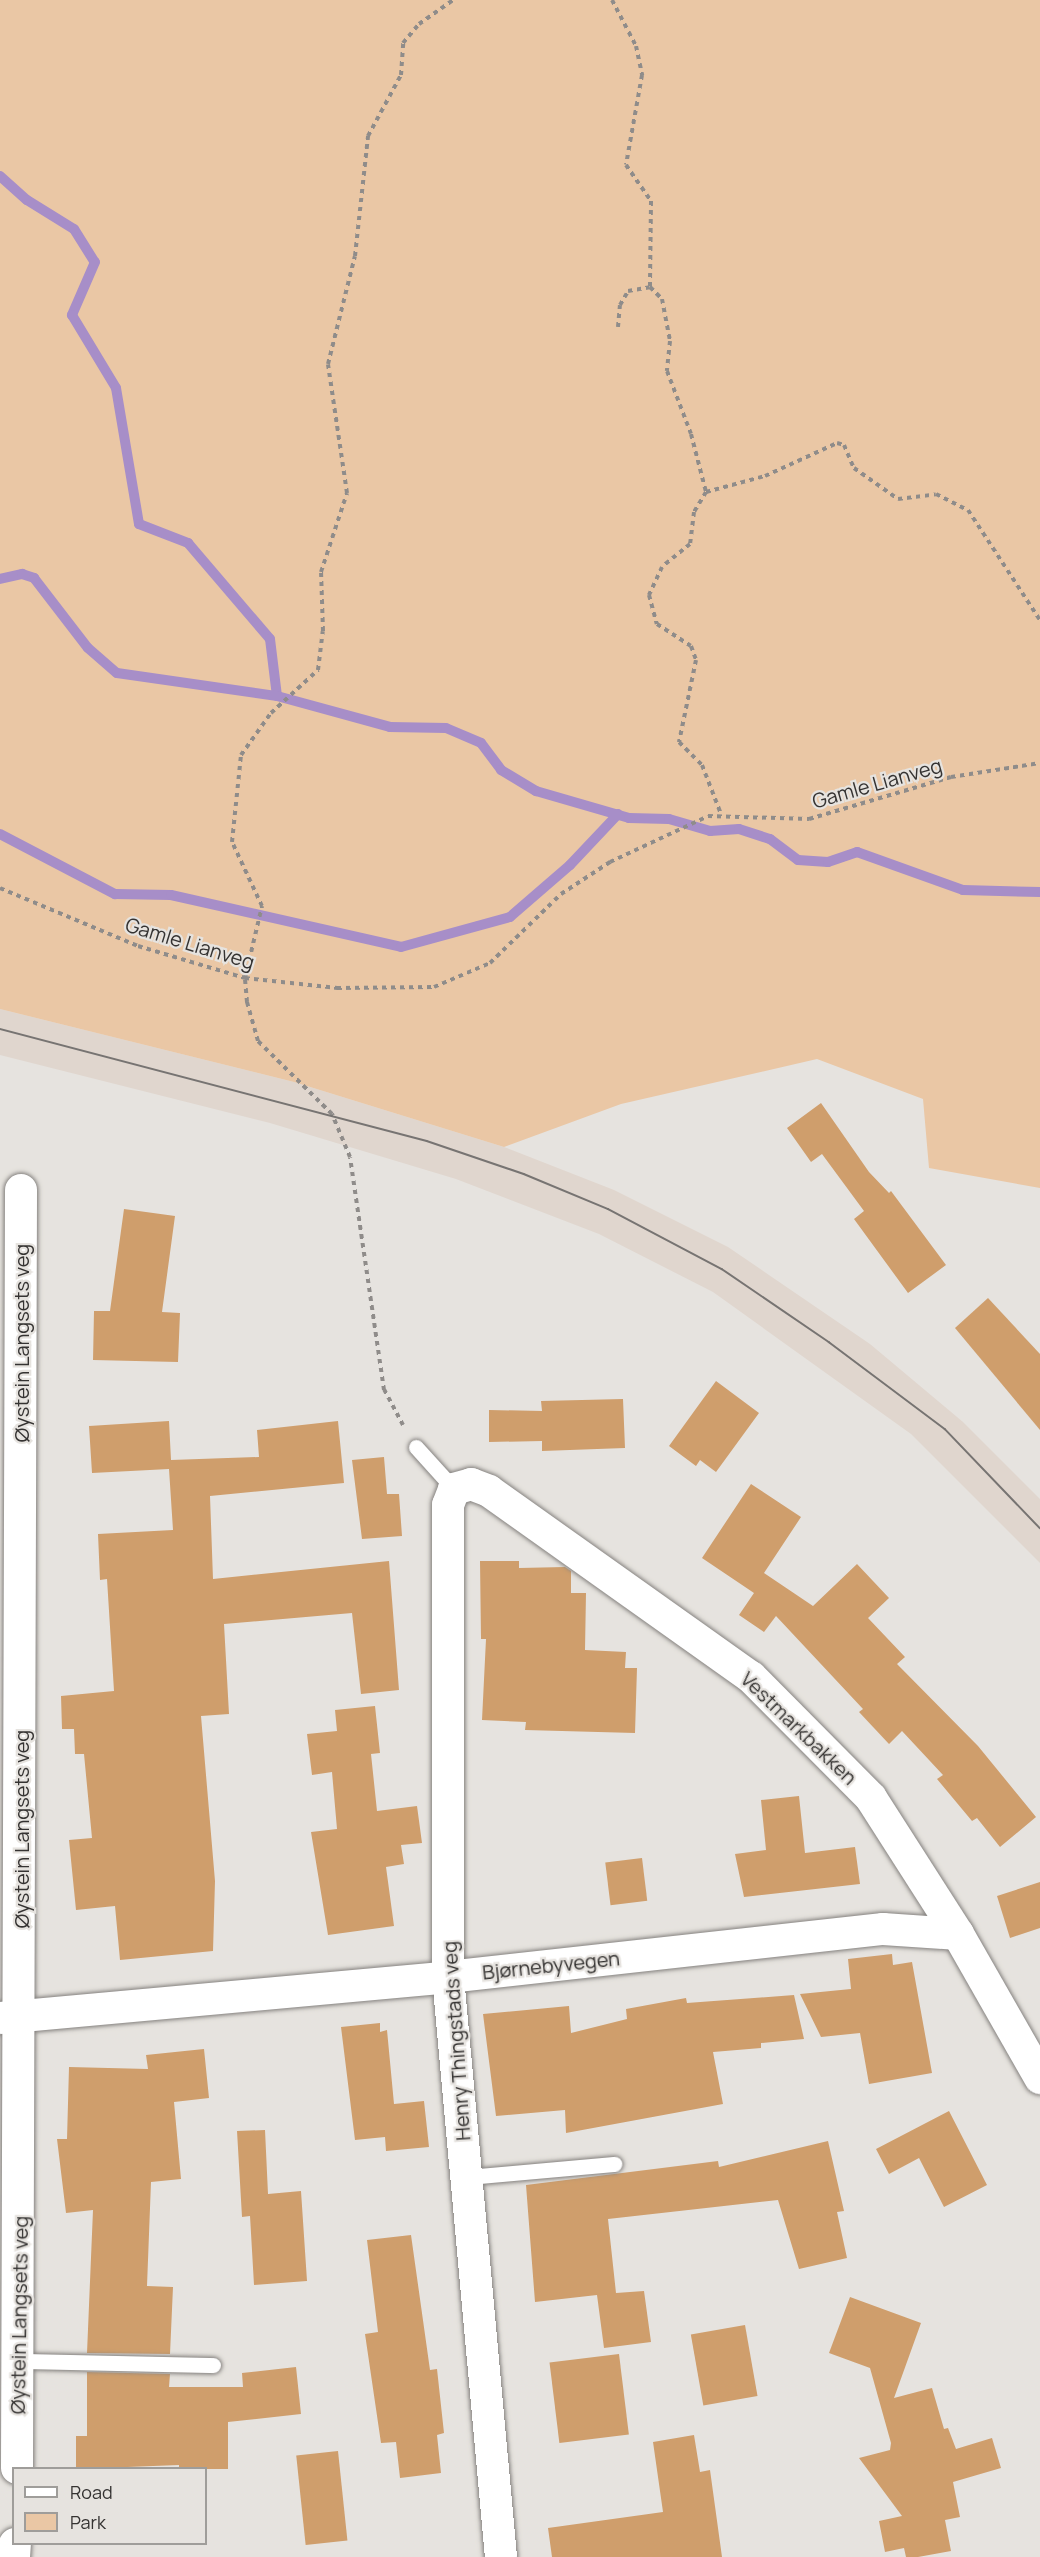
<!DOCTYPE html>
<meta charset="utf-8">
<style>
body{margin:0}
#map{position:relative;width:1040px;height:2557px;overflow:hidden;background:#e6e3df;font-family:Manrope,sans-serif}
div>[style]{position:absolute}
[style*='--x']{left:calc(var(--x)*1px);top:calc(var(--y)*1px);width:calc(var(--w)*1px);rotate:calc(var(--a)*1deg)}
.built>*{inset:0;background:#e0d6ce}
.green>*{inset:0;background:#eac7a5}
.stream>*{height:10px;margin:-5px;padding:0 5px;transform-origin:5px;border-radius:5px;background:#a78ec8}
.building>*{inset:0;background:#cf9e6c;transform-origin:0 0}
.path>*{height:4px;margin-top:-2px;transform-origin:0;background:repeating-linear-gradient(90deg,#8f8c8a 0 4.5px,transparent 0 9px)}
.roads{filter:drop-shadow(0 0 2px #85827f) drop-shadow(0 0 2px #85827f)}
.service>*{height:15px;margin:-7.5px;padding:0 7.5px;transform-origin:7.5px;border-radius:7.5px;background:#fff}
.minor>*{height:32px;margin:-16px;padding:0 16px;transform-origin:16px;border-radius:16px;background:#fff}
.tram>*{height:1.5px;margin:-0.75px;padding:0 0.75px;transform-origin:0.75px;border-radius:0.75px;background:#777472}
span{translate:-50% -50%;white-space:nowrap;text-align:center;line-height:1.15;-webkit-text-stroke:4.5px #e6e3df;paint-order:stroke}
.street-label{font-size:20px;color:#353332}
.legend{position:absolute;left:12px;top:2467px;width:195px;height:78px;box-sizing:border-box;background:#e6e3df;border:2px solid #9f9d9a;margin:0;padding:8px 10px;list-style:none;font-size:18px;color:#353332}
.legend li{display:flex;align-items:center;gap:12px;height:30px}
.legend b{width:30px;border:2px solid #9f9d9a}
</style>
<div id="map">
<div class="built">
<div style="clip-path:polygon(0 1009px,294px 1082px,504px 1147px,614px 1190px,728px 1247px,870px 1344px,963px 1422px,1040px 1499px,1040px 1563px,911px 1434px,713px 1292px,599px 1234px,456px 1179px,270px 1123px,0 1055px)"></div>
</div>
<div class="green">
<div style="clip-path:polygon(0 0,1040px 0,1040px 1188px,929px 1168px,923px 1099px,817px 1059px,621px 1104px,504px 1147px,294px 1082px,0 1009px)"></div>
</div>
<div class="stream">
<div style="--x:0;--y:176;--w:36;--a:42"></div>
<div style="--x:27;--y:200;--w:55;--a:31.7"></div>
<div style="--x:74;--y:229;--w:39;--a:58"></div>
<div style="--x:95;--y:262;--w:58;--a:113.5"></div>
<div style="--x:72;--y:315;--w:85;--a:58.9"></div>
<div style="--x:116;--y:388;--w:138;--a:80.4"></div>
<div style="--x:139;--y:524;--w:53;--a:21.2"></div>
<div style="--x:188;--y:543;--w:126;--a:49.5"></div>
<div style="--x:270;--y:639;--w:57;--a:83"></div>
<div style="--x:277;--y:696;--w:117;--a:15.3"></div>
<div style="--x:390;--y:727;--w:56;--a:1"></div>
<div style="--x:446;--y:728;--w:38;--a:23"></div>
<div style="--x:481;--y:743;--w:34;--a:53"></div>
<div style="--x:501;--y:770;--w:41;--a:31"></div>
<div style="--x:536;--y:791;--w:97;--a:16.2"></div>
<div style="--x:629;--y:818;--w:40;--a:1.4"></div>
<div style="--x:669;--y:819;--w:43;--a:16.3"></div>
<div style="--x:710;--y:831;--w:29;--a:-4"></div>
<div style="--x:739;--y:829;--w:33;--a:18"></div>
<div style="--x:770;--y:839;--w:35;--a:37"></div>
<div style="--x:798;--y:860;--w:30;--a:4"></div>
<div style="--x:828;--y:862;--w:31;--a:-19"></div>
<div style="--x:857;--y:852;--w:113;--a:19.7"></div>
<div style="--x:963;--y:890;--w:77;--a:1.5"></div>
<div style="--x:0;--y:579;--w:23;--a:-13"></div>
<div style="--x:22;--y:574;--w:13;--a:18"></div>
<div style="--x:34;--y:578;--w:88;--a:52.4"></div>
<div style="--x:88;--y:648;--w:38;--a:41"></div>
<div style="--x:117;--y:673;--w:162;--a:8.2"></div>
<div style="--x:0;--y:834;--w:130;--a:27.6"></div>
<div style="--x:115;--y:894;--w:56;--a:1"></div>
<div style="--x:171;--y:895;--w:236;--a:12.7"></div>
<div style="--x:401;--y:947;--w:113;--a:-15.4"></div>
<div style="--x:510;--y:917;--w:79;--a:-40.9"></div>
<div style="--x:570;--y:865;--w:70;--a:-46.7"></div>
</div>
<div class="building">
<div style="clip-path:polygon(821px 1103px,869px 1172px,889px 1193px,891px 1191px,946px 1265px,908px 1293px,854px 1219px,864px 1211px,822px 1154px,811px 1162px,787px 1128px)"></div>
<div style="clip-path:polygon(124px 1209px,175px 1216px,162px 1312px,180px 1313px,178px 1362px,93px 1360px,94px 1311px,110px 1311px)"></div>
<div style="clip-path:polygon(988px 1298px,1040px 1354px,1040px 1430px,955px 1328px)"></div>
<div style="clip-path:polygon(716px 1381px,759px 1413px,716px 1472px,700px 1460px,696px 1466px,669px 1446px)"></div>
<div style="clip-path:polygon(623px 1399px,625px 1448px,542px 1451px,542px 1441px,489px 1442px,489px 1410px,542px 1411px,541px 1401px)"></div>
<div style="clip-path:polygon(169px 1421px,171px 1460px,259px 1457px,257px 1430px,338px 1421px,344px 1483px,210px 1496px,213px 1579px,389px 1561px,399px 1690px,361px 1694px,352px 1613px,224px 1624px,229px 1714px,201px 1716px,215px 1881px,213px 1951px,120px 1960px,115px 1906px,76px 1910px,69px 1840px,92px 1838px,84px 1754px,75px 1754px,74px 1729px,62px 1729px,61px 1696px,114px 1691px,107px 1579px,100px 1580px,98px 1534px,173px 1530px,169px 1469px,92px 1473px,89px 1426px)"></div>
<div style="clip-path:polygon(384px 1457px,387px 1494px,399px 1494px,402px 1536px,362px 1539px,352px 1460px)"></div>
<div style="clip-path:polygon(751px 1484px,801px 1517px,764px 1573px,813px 1606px,857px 1564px,889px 1598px,868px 1618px,905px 1657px,897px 1664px,978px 1746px,1036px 1817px,1000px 1847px,977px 1818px,972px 1821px,937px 1779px,943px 1775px,902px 1731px,889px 1744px,859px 1712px,863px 1709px,776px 1616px,764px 1632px,739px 1615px,754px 1593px,702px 1558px)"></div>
<div style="clip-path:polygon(480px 1561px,519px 1561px,519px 1568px,565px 1567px,571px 1571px,571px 1593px,586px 1593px,585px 1650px,626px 1652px,625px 1668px,637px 1668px,635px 1733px,525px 1730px,526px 1722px,482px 1720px,486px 1639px,481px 1639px)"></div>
<div style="clip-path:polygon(375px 1706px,380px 1753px,371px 1754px,377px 1811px,417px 1806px,422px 1843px,401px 1845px,404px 1864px,386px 1867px,394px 1926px,328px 1935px,311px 1832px,337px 1829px,332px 1772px,312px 1775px,307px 1734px,337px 1731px,335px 1710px)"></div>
<div style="clip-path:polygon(799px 1796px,805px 1853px,855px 1847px,860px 1884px,744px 1897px,735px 1854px,766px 1850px,761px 1800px)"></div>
<div style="left:642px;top:1858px;width:43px;height:37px;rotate:83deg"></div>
<div style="clip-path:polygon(1040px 1882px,1040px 1928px,1010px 1938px,997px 1896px)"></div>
<div style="clip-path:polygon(892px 1954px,893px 1965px,912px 1962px,932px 2073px,869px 2084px,860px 2033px,821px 2037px,800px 1994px,851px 1989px,848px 1959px)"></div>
<div style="clip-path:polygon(794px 1995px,804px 2039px,761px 2043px,761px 2048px,713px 2052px,723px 2104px,566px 2133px,565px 2110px,496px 2116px,483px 2014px,569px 2006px,571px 2033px,627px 2019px,626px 2009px,686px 1998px,687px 2003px)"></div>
<div style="clip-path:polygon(380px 2023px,380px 2032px,387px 2030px,394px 2104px,424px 2101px,429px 2147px,386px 2151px,385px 2137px,355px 2140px,341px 2027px)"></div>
<div style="clip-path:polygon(204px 2049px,209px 2098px,174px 2102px,181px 2179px,151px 2182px,147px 2286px,173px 2287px,170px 2354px,87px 2353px,93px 2210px,66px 2213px,57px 2139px,67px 2139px,69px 2067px,148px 2069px,146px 2055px)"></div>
<div style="clip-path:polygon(949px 2111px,987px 2185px,944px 2207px,919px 2158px,889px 2174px,876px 2149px)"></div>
<div style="clip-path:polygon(265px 2130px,268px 2194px,301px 2191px,307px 2281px,254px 2285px,250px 2216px,242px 2217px,237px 2131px)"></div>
<div style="clip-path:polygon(828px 2141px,844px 2211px,837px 2212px,847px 2258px,799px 2269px,778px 2200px,608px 2219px,616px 2293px,644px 2291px,651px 2342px,604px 2348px,597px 2295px,535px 2302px,526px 2185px,718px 2161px,719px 2167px)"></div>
<div style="clip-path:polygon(411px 2235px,430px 2370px,437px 2369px,444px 2433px,437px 2435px,441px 2473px,400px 2478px,396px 2442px,381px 2443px,365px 2334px,378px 2332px,367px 2240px)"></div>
<div style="clip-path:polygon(850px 2297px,921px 2323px,894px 2398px,932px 2388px,944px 2429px,948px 2428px,956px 2449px,992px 2438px,1001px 2468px,953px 2482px,960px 2517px,945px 2520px,951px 2551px,918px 2557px,906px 2557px,904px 2548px,885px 2552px,879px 2521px,902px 2516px,859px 2458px,890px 2450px,891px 2443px,870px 2368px,829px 2353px)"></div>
<div style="left:745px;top:2325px;width:72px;height:55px;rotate:80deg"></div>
<div style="left:619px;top:2354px;width:81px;height:70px;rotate:83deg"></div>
<div style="clip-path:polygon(296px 2367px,301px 2414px,228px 2422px,228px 2469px,179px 2469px,179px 2465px,76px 2469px,76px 2436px,87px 2436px,87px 2372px,170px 2374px,169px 2387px,243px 2387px,242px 2373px)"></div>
<div style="clip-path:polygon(694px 2435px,700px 2472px,710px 2470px,722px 2557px,552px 2557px,548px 2528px,663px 2512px,653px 2442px)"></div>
<div style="left:338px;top:2451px;width:90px;height:42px;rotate:84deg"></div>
</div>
<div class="path">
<div style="--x:612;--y:0;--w:52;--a:62.4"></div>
<div style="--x:636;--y:46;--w:30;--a:78"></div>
<div style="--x:642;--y:75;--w:91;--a:100.1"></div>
<div style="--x:626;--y:165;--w:44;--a:55.2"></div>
<div style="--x:651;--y:201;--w:86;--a:90.7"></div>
<div style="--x:650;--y:287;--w:17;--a:45"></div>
<div style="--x:662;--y:299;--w:43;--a:79.2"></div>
<div style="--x:670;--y:341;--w:30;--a:96"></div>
<div style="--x:667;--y:371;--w:67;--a:69.1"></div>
<div style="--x:691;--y:434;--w:60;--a:75.5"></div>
<div style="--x:706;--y:492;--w:23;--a:121"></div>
<div style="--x:694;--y:512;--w:32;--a:97"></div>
<div style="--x:690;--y:544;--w:36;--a:141"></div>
<div style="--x:662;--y:567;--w:31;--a:115"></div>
<div style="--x:649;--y:595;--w:30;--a:75"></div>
<div style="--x:657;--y:624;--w:40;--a:32.9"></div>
<div style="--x:691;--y:646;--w:15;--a:70"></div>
<div style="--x:696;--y:660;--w:84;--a:101.7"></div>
<div style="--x:679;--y:742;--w:33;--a:45"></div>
<div style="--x:702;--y:765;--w:53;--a:68.8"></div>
<div style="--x:618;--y:327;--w:22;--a:-85"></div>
<div style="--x:620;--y:305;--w:16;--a:-60"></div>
<div style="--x:628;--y:291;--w:22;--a:-10"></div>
<div style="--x:706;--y:492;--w:61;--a:-15.2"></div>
<div style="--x:765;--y:476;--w:79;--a:-24.6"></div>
<div style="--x:837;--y:443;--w:7;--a:16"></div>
<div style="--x:844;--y:445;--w:25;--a:67"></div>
<div style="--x:854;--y:468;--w:54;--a:35.2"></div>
<div style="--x:898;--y:499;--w:38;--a:-7"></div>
<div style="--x:936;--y:494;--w:36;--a:27"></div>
<div style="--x:968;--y:510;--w:131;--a:56.8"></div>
<div style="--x:0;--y:888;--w:150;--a:22.8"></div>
<div style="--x:138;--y:946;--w:112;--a:16.7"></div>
<div style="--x:245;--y:978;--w:93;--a:6.2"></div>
<div style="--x:337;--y:988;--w:97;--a:-0.6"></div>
<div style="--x:434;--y:987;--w:61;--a:-23.2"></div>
<div style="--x:490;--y:963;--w:99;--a:-44.2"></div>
<div style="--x:561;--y:894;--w:59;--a:-33.1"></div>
<div style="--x:610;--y:862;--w:108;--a:-25.1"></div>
<div style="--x:708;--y:816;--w:101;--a:1.7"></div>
<div style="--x:809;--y:819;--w:148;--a:-16.5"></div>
<div style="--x:951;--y:777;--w:90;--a:-8.9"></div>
<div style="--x:403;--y:1425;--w:40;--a:-118"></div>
<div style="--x:384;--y:1390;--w:235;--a:-98.3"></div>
<div style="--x:350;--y:1157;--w:47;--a:-112.7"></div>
<div style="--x:332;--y:1114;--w:104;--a:-135.4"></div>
<div style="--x:258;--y:1041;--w:41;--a:-105.8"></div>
<div style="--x:247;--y:1002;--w:24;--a:-95"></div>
<div style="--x:245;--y:978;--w:74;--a:-76.7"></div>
<div style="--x:262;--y:906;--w:71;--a:-115.1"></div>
<div style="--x:232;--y:842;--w:87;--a:-84.1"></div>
<div style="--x:241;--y:755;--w:52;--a:-54.5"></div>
<div style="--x:271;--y:713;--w:64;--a:-42.5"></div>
<div style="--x:318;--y:670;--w:39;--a:-83"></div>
<div style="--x:323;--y:631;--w:59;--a:-91.9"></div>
<div style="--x:321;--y:572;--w:83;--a:-71.8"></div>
<div style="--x:347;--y:493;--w:130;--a:-98.4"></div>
<div style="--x:328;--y:364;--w:111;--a:-76"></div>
<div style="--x:355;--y:256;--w:121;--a:-83.8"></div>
<div style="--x:368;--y:136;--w:69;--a:-61.6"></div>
<div style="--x:401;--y:75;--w:32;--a:-86"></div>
<div style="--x:403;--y:43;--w:25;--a:-50"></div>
<div style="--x:419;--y:24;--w:42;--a:-35.2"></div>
</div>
<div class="roads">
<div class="service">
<div style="--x:416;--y:1447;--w:57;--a:47.9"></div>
<div style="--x:467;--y:2177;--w:148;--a:-5.1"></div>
<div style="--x:20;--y:2361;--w:193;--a:1.2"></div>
</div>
<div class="minor">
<div style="--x:1;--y:2018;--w:449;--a:-5.2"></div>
<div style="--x:448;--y:1977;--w:438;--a:-6.3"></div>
<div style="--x:883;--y:1929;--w:75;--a:3.8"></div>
<div style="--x:17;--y:2468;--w:1278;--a:-89.82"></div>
<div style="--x:14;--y:2557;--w:13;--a:-86"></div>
<div style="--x:501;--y:2557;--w:582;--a:-95.22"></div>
<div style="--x:448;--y:1977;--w:472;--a:-90"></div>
<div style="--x:448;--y:1505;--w:17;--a:-69"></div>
<div style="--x:454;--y:1489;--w:18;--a:-16"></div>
<div style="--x:471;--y:1484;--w:19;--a:21"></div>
<div style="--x:489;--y:1491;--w:321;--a:35.4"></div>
<div style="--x:751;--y:1677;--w:170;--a:45.2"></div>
<div style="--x:871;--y:1798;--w:161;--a:57.4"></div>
<div style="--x:958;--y:1934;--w:166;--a:60.3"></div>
</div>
</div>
<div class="tram">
<div style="--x:0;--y:1029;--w:441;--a:14.7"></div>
<div style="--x:427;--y:1141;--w:102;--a:18.8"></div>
<div style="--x:524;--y:1174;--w:91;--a:22.6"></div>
<div style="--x:608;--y:1209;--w:129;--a:27.8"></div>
<div style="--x:722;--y:1269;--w:130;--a:34.3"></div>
<div style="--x:829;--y:1342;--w:145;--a:36.9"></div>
<div style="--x:945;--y:1429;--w:137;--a:46.2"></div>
</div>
<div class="street-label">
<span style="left:877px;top:783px;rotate:-16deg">Gamle Lianveg</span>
<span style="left:190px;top:943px;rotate:17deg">Gamle Lianveg</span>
<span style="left:21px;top:1343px;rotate:-90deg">Øystein Langsets veg</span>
<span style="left:799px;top:1728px;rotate:44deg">Vestmarkbakken</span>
<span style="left:21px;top:1829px;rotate:-90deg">Øystein Langsets veg</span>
<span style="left:551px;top:1965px;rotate:-6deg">Bjørnebyvegen</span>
<span style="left:456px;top:2041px;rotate:-94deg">Henry Thingstads veg</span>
<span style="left:19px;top:2315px;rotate:-89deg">Øystein Langsets veg</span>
</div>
<ul class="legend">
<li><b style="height:8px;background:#fff"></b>Road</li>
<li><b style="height:16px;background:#eac7a5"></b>Park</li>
</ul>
</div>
